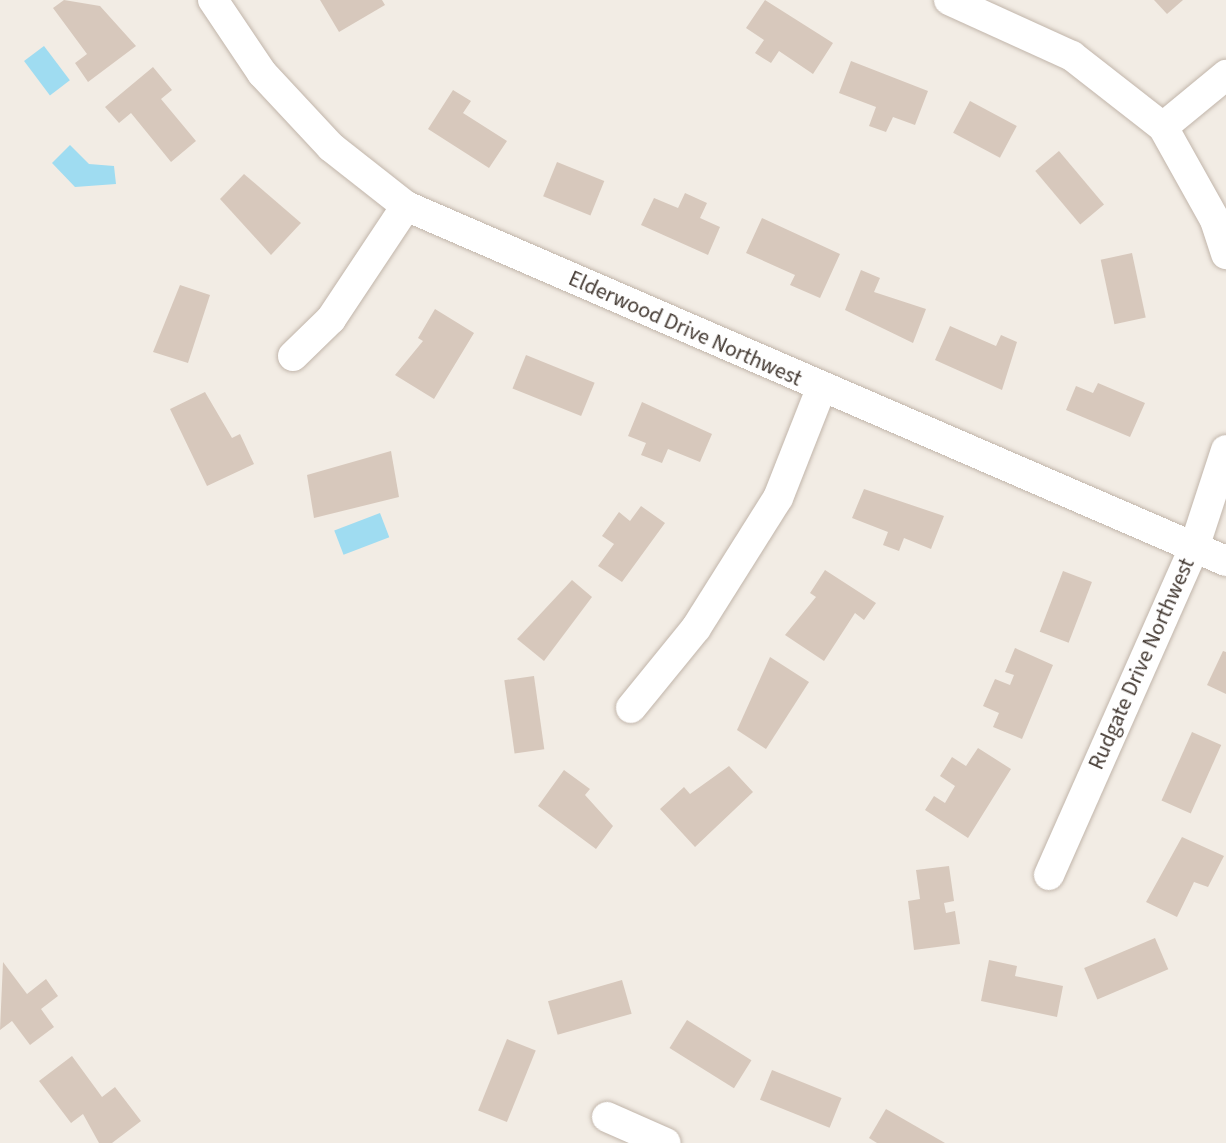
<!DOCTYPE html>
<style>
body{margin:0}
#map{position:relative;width:1226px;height:1143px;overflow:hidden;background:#f2ece4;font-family:"Source Sans 3",sans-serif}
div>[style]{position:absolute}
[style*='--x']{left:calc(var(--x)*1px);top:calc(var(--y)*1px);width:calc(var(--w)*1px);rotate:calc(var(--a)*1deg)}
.water>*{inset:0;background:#9fdcf1;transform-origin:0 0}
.building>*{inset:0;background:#d7c8bc;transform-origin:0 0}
.roads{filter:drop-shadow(0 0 2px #c1b5aa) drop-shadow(0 0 2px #c1b5aa)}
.minor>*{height:30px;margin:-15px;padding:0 15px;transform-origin:15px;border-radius:15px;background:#fff}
span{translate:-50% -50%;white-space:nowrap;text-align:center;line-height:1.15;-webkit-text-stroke:6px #fff;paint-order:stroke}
.street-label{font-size:22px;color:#453b34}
</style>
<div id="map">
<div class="water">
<div style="left:44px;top:46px;width:43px;height:25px;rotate:53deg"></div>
<div style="clip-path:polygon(70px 145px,89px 164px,114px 166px,116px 184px,75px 187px,52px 163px)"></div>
<div style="left:380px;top:513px;width:26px;height:49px;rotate:69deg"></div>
</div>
<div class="building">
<div style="clip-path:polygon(64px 0,100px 6px,136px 46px,88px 82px,75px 63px,87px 54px,53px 8px)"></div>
<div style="clip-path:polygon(320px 0,382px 0,385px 5px,339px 32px)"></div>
<div style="clip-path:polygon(765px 0,833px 43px,813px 74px,779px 51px,771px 63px,755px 53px,764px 40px,746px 28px)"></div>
<div style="clip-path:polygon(1154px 0,1183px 0,1167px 14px)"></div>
<div style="clip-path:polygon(851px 61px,928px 91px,915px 125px,893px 117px,886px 132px,869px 126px,876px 107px,839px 93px)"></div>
<div style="clip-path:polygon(153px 67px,172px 90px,161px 99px,196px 141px,171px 162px,131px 113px,119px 123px,105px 107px)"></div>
<div style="clip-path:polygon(453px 90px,471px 101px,463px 113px,507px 141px,489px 168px,428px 129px)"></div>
<div style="left:970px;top:101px;width:53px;height:36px;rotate:28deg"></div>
<div style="left:1059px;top:151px;width:70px;height:31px;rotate:50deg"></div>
<div style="left:557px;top:162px;width:51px;height:37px;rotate:22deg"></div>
<div style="clip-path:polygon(244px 174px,301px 223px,271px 255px,220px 199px)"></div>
<div style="clip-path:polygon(685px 193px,707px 203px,700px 218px,720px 227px,708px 255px,641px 225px,654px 198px,678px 208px)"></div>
<div style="clip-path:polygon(762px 218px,840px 254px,820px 298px,790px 285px,795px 275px,746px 253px)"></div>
<div style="left:1132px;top:253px;width:66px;height:32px;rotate:78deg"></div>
<div style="clip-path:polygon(861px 270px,880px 278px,874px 292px,926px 309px,913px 343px,845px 310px)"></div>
<div style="clip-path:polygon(180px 285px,210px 295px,188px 363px,153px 352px)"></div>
<div style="clip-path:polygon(435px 309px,474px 333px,434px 399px,395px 375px,423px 341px,418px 338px)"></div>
<div style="clip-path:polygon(950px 326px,996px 346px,1001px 335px,1017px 342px,1002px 390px,935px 360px)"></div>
<div style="left:526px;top:355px;width:74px;height:36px;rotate:22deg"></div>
<div style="clip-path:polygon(1098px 383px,1145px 403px,1130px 437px,1066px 410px,1076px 386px,1093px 393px)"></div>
<div style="clip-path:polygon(205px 392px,232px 438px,240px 434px,254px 464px,207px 486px,170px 409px)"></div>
<div style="clip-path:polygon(642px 402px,712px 434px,700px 462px,668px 449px,662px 463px,641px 455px,646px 443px,628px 436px)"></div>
<div style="clip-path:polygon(391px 451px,399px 497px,314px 518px,307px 475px)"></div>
<div style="clip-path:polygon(864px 489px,944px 516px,931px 549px,904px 538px,899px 551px,883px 545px,888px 532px,852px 518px)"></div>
<div style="clip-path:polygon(641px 506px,665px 523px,622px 582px,598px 566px,614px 544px,602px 536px,619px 512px,630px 521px)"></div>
<div style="clip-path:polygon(825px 570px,876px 603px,864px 620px,855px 613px,824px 661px,785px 635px,816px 597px,810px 593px)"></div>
<div style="left:1063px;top:571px;width:31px;height:65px;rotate:21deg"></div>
<div style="clip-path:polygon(572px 580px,592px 597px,544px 661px,517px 639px)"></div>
<div style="clip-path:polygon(1015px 648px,1053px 665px,1022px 739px,993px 727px,999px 713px,983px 706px,995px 679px,1010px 685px,1014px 675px,1005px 672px)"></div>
<div style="clip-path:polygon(1223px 651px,1226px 652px,1226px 694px,1207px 685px)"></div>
<div style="clip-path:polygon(770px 657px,809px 682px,766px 749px,737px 730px)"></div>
<div style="left:534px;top:676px;width:74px;height:30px;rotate:82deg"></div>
<div style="left:1192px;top:732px;width:32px;height:75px;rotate:24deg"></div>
<div style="clip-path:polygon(978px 748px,1011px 769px,968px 838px,925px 810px,934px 796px,945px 803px,955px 786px,940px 776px,952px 757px,966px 766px)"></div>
<div style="clip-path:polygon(729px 766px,753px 792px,695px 847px,660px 809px,684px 787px,690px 794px)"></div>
<div style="clip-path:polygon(564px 770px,590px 789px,585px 795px,613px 826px,596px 849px,538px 806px)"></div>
<div style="clip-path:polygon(1182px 837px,1224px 856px,1208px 887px,1194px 882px,1177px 917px,1146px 902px)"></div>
<div style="clip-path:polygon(949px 866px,954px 901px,944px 903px,946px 913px,955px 911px,960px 944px,914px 950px,908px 901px,920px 899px,916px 870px)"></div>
<div style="left:1155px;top:938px;width:34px;height:77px;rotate:67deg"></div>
<div style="clip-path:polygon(989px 960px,1017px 966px,1015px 976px,1063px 986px,1057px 1017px,981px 1001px)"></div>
<div style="clip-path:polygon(3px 962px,27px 994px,46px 979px,58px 996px,41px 1009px,54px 1027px,30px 1045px,12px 1021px,0 1030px)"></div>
<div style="left:622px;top:980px;width:35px;height:77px;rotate:74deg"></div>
<div style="left:687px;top:1020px;width:76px;height:33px;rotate:32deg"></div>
<div style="left:507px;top:1039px;width:31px;height:77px;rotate:22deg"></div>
<div style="clip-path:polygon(72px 1056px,102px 1097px,115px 1087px,141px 1121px,112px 1143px,99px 1143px,83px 1114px,71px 1123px,39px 1081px)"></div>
<div style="left:772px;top:1070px;width:75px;height:32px;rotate:22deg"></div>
<div style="clip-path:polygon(886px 1109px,945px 1143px,877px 1143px,869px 1138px)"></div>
</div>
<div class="roads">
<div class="minor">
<div style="--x:213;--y:0;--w:88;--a:56.1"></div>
<div style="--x:262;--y:73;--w:101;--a:47"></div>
<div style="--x:331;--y:147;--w:95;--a:38.2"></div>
<div style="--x:406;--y:206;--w:894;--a:23.41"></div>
<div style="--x:949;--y:0;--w:135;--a:24.5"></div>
<div style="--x:1072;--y:56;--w:115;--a:38"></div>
<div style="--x:1163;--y:127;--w:107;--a:60.8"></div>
<div style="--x:1215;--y:220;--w:36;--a:72"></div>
<div style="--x:1163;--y:127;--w:82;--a:-39.5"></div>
<div style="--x:293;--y:356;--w:53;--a:-44.2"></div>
<div style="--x:331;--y:319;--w:136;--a:-56.4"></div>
<div style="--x:631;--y:708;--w:103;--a:-50.9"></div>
<div style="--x:696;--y:628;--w:154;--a:-57.8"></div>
<div style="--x:778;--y:498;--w:117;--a:-68.5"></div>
<div style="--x:1049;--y:875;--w:358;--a:-66.1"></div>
<div style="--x:1194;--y:548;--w:103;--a:-71.9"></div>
<div style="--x:607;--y:1117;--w:64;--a:23.8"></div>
</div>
</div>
<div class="street-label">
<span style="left:685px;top:329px;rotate:24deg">Elderwood Drive Northwest</span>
<span style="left:1142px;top:664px;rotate:-66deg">Rudgate Drive Northwest</span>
</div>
</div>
